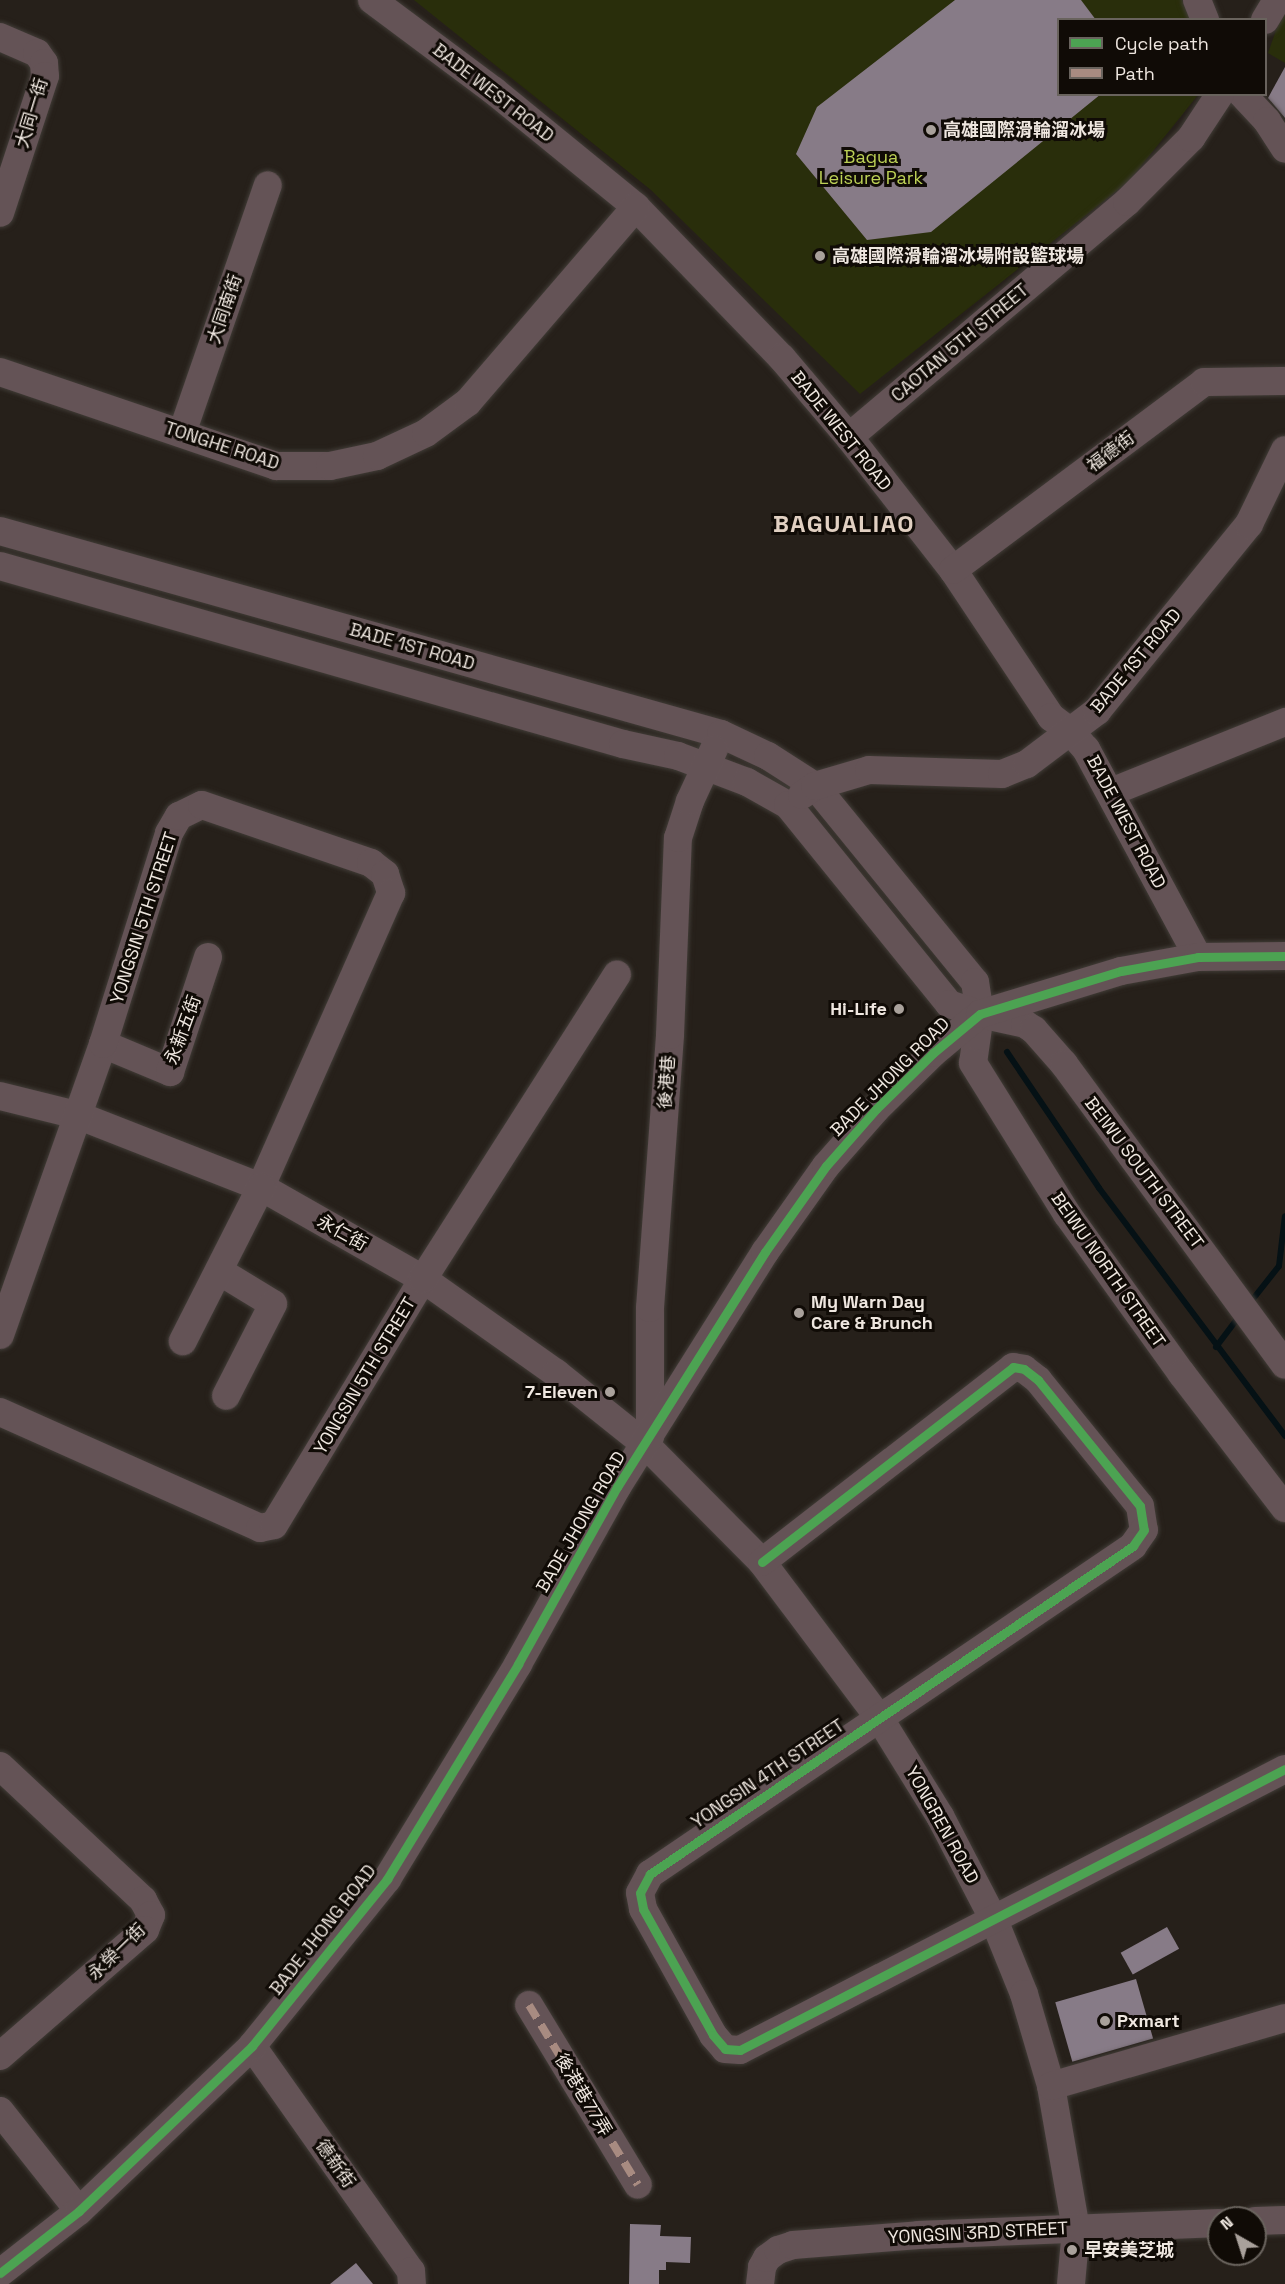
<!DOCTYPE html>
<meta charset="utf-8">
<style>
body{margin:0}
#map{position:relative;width:1285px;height:2284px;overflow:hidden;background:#26201a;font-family:"Space Grotesk","Noto Sans TC",sans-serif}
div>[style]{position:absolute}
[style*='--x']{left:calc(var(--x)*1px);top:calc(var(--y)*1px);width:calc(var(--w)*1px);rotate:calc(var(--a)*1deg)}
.green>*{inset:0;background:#292e0b}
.stream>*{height:6px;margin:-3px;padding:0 3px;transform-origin:3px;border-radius:3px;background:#051115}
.building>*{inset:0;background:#877b87;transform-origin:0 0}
.roads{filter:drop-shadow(0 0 2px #413c37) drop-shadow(0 0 2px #413c37)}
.minor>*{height:28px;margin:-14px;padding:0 14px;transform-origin:14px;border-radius:14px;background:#645356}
.quiet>*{height:8px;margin-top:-4px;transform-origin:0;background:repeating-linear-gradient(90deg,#a88b81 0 15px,transparent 0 23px)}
.cycleway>*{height:9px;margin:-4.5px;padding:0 4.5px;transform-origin:4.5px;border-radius:4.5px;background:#4ca352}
.dots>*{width:16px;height:16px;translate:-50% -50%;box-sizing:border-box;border:3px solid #100b06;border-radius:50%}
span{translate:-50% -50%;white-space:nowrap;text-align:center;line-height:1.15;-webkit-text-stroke:6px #100b06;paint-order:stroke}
.street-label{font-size:18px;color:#efe7e0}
.poi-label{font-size:18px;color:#efe7e0;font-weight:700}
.left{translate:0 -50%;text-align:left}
.right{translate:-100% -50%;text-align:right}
.park-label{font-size:18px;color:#bdd156}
.district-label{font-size:24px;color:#e1d0c2;font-weight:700;letter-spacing:1.5px}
.legend{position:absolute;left:1057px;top:18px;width:210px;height:78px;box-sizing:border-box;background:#100b06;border:2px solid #69635d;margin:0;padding:8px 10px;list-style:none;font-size:18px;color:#efe7e0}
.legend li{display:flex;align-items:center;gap:12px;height:30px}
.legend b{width:30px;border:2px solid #69635d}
.north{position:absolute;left:1207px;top:2206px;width:60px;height:60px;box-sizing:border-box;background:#100b06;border:2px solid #69635d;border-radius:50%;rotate:321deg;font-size:16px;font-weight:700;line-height:24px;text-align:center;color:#efe7e0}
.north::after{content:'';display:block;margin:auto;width:21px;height:27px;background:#a9a19b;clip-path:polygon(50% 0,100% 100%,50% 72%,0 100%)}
</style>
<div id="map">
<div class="green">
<div style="clip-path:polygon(414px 0,1182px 0,1191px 19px,1058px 20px,1058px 94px,1198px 95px,1129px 181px,860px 394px,651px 190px)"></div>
<div style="clip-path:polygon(1285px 5px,1285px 63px,1268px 53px)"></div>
</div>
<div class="stream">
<div style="--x:1007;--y:1052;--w:164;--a:55.9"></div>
<div style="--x:1099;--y:1188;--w:310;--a:53.1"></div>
<div style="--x:1249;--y:1304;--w:48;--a:-51.7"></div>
<div style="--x:1279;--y:1266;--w:50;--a:-83.2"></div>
<div style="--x:1216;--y:1347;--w:38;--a:-53"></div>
</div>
<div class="building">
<div style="clip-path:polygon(955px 0,1081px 0,1096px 20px,1059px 20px,1059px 94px,1101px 94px,931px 232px,867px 240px,796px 154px,817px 107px)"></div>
<div style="clip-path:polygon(1285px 67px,1285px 118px,1268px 98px)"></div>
<div style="left:1167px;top:1927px;width:25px;height:53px;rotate:61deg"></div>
<div style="left:1136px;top:1979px;width:62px;height:84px;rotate:74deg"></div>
<div style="clip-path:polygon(630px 2224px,661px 2225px,660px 2236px,691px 2237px,690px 2263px,666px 2262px,666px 2270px,659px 2270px,659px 2284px,629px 2284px)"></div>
<div style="clip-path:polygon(356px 2263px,373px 2284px,330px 2284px)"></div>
</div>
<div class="roads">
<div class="minor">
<div style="--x:372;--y:0;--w:152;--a:36.7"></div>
<div style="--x:494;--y:91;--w:183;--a:39.2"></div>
<div style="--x:636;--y:207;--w:210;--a:46"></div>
<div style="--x:782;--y:358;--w:104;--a:49.7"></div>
<div style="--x:849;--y:437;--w:169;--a:52"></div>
<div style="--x:953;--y:570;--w:177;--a:56.3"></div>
<div style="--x:1051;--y:717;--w:25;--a:37"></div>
<div style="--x:1071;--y:732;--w:23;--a:49"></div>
<div style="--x:1086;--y:749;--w:236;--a:61.7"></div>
<div style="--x:1197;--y:0;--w:22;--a:68"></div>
<div style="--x:1265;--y:20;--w:23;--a:-59"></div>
<div style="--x:0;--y:37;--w:40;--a:23.4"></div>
<div style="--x:37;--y:53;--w:12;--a:55"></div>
<div style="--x:44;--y:63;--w:13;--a:86"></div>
<div style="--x:45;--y:76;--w:144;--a:108.2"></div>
<div style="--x:1242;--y:94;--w:37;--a:47"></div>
<div style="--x:1267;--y:121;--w:33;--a:57"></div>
<div style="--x:0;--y:372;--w:292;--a:18.8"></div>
<div style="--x:276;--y:466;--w:54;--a:0"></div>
<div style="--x:330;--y:466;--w:48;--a:-12"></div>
<div style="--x:377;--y:456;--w:54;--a:-25.1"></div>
<div style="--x:426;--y:433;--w:52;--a:-36.4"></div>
<div style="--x:468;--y:402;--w:257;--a:-49.3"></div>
<div style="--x:182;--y:433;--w:262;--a:-70.9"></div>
<div style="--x:849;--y:437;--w:364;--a:-40.2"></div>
<div style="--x:1127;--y:202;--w:91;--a:-45"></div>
<div style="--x:1191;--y:138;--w:53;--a:-56.6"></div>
<div style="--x:0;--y:531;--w:749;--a:15.72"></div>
<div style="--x:721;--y:734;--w:52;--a:25.1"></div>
<div style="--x:768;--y:756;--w:56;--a:32.6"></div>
<div style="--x:815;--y:786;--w:253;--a:50.8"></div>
<div style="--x:975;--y:982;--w:32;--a:81"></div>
<div style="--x:980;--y:1014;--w:49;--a:98.1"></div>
<div style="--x:973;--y:1063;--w:178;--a:58.1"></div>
<div style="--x:1067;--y:1214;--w:197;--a:54.3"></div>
<div style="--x:1182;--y:1374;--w:169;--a:52.5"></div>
<div style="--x:0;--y:566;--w:648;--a:15.95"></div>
<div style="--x:623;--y:744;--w:56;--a:12.3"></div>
<div style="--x:678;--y:756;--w:74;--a:20.6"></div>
<div style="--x:747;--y:782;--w:47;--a:29.3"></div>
<div style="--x:788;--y:805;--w:256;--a:51"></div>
<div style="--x:949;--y:1004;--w:33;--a:18"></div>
<div style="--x:980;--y:1014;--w:46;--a:12.5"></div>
<div style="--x:1025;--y:1024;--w:11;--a:34"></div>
<div style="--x:1034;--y:1030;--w:45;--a:48.6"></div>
<div style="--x:1064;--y:1064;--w:373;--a:53.7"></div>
<div style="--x:953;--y:570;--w:314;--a:-36.8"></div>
<div style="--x:1204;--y:382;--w:81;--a:-0.7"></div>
<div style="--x:1111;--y:792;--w:188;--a:-21.9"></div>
<div style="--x:802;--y:795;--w:16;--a:-35"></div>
<div style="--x:815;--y:786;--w:56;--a:-16.5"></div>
<div style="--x:869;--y:770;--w:133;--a:1.7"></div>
<div style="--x:1002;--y:774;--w:27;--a:-22"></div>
<div style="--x:1027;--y:764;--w:88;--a:-37.1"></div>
<div style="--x:1097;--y:711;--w:241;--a:-50.9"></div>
<div style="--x:1249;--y:524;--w:82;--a:-64.1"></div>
<div style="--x:103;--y:1044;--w:73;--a:22.7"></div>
<div style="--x:170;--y:1072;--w:121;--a:-71.7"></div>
<div style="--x:0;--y:1096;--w:79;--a:13.9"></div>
<div style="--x:77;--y:1115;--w:198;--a:21.4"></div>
<div style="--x:261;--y:1187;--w:186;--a:29.6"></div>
<div style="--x:423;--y:1279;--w:163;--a:35.3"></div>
<div style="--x:556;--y:1373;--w:115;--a:38.7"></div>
<div style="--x:646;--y:1445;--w:165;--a:45.2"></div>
<div style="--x:762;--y:1562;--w:196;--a:53.1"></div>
<div style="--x:880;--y:1719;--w:114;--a:58.3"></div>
<div style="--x:940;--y:1816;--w:117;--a:62.6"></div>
<div style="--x:994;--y:1920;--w:80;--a:67.9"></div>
<div style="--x:1024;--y:1994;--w:96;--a:73.6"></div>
<div style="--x:1051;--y:2086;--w:145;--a:80.1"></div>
<div style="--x:1076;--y:2229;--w:55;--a:95.2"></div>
<div style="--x:219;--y:1271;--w:63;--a:31.4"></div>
<div style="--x:273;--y:1304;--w:103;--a:117.1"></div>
<div style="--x:0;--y:1335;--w:309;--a:-70.5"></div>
<div style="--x:103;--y:1044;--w:221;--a:-72.6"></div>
<div style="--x:169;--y:833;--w:20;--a:-60"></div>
<div style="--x:179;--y:816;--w:25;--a:-26"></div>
<div style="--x:202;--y:805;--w:179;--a:18.9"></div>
<div style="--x:371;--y:863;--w:18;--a:38"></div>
<div style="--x:385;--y:874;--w:20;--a:72"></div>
<div style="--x:391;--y:893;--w:321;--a:113.9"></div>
<div style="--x:261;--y:1187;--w:173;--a:116.9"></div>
<div style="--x:0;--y:1412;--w:285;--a:24"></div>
<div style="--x:260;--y:1528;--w:14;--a:-12"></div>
<div style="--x:274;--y:1525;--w:288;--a:-58.8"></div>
<div style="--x:423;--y:1279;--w:361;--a:-57.5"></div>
<div style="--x:650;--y:1437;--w:129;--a:-90"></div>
<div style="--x:650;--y:1308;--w:274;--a:-85.8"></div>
<div style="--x:670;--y:1035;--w:197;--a:-87.7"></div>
<div style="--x:678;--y:838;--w:39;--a:-72"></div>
<div style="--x:690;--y:801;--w:57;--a:-65.2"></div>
<div style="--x:762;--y:1562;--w:318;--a:-37.8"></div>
<div style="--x:1013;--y:1367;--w:11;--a:10"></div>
<div style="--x:1024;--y:1369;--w:18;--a:38"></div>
<div style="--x:1038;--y:1380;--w:162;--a:51"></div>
<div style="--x:1140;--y:1506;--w:24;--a:81"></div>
<div style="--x:1144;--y:1530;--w:19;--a:125"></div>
<div style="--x:1133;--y:1546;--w:584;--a:145.82"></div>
<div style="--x:650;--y:1874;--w:21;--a:118"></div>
<div style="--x:640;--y:1893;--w:16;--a:79"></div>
<div style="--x:643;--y:1909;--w:144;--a:60.9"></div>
<div style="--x:713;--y:2035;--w:18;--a:49"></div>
<div style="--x:725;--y:2049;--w:15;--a:4"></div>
<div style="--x:740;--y:2050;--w:613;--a:-27.28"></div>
<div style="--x:0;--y:1766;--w:196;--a:43.1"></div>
<div style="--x:143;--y:1900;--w:17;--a:62"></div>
<div style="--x:151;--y:1915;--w:16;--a:112"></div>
<div style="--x:145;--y:1930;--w:192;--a:139"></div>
<div style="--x:529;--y:2005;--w:210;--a:58.8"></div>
<div style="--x:252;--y:2046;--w:276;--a:54.8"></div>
<div style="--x:411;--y:2271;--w:13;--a:86"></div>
<div style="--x:1051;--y:2086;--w:244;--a:-16.2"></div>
<div style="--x:0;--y:2111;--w:127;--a:51.7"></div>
<div style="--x:1255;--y:2221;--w:30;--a:-2"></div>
<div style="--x:0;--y:2273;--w:100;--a:-38.1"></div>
<div style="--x:79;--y:2211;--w:239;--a:-43.6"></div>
<div style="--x:252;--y:2046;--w:215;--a:-51"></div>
<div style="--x:387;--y:1879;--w:252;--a:-58.6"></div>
<div style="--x:518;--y:1664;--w:203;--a:-60.8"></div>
<div style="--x:617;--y:1487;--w:278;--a:-57.8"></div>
<div style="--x:765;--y:1252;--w:105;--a:-54.7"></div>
<div style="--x:826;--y:1166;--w:76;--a:-48.7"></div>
<div style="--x:876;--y:1109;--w:80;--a:-44.5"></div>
<div style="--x:933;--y:1053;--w:61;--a:-39.7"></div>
<div style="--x:980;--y:1014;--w:147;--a:-17"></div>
<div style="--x:1121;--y:971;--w:78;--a:-10.3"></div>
<div style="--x:1198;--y:957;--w:87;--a:-0.7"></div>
<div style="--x:760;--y:2284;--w:17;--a:-83"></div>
<div style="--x:762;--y:2267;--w:10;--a:-61"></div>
<div style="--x:767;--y:2258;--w:14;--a:-36"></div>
<div style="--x:778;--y:2250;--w:16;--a:-18"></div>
<div style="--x:793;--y:2245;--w:126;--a:-4.5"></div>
<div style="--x:919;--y:2235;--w:300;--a:-2.3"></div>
</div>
</div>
<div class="quiet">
<div style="--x:529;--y:2005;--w:210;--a:58.8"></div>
</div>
<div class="cycleway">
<div style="--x:762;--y:1562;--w:318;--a:-37.8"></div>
<div style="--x:1013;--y:1367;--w:11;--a:10"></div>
<div style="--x:1024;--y:1369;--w:18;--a:38"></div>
<div style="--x:1038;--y:1380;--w:162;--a:51"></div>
<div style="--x:1140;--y:1506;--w:24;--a:81"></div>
<div style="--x:1144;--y:1530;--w:19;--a:125"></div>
<div style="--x:1133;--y:1546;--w:584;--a:145.82"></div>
<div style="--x:650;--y:1874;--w:21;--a:118"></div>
<div style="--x:640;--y:1893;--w:16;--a:79"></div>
<div style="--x:643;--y:1909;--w:144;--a:60.9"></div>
<div style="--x:713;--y:2035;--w:18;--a:49"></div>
<div style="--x:725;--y:2049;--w:15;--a:4"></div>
<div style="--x:740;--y:2050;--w:613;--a:-27.28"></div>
<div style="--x:0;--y:2273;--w:100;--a:-38.1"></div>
<div style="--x:79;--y:2211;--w:239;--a:-43.6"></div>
<div style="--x:252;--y:2046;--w:215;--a:-51"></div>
<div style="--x:387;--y:1879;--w:252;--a:-58.6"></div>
<div style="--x:518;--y:1664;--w:203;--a:-60.8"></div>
<div style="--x:617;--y:1487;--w:278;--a:-57.8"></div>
<div style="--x:765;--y:1252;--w:105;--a:-54.7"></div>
<div style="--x:826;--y:1166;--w:76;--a:-48.7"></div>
<div style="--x:876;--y:1109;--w:80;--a:-44.5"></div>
<div style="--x:933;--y:1053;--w:61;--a:-39.7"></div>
<div style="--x:980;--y:1014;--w:147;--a:-17"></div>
<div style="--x:1121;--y:971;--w:78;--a:-10.3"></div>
<div style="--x:1198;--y:957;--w:87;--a:-0.7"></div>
</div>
<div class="dots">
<div style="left:931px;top:130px;background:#a9a19b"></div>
<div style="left:820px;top:256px;background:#a9a19b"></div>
<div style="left:899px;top:1009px;background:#a9a19b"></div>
<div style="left:799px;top:1313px;background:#a9a19b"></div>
<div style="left:610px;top:1392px;background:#a9a19b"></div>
<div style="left:1105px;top:2021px;background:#a9a19b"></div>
<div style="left:1072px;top:2250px;background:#a9a19b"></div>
</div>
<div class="street-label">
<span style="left:493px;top:93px;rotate:38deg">BADE WEST ROAD</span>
<span style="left:32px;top:113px;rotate:-73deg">大同一街</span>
<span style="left:225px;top:309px;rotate:-71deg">大同南街</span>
<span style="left:960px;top:343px;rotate:-40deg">CAOTAN 5TH STREET</span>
<span style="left:841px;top:431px;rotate:51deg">BADE WEST ROAD</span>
<span style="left:222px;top:446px;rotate:18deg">TONGHE ROAD</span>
<span style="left:1111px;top:452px;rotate:-37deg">福德街</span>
<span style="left:412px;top:647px;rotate:16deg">BADE 1ST ROAD</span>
<span style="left:1136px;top:661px;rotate:-50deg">BADE 1ST ROAD</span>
<span style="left:1126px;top:822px;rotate:62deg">BADE WEST ROAD</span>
<span style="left:144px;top:918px;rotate:-72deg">YONGSIN 5TH STREET</span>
<span style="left:183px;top:1030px;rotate:-70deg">永新五街</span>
<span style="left:890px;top:1077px;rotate:-45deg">BADE JHONG ROAD</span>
<span style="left:667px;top:1082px;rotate:-86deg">後港巷</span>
<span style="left:1144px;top:1173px;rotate:53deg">BEIWU SOUTH STREET</span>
<span style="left:342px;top:1233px;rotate:29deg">永仁街</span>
<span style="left:1108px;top:1270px;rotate:55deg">BEIWU NORTH STREET</span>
<span style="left:365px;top:1376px;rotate:-59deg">YONGSIN 5TH STREET</span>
<span style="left:581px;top:1522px;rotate:-60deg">BADE JHONG ROAD</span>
<span style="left:768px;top:1774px;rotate:-34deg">YONGSIN 4TH STREET</span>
<span style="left:942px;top:1825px;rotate:61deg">YONGREN ROAD</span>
<span style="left:323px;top:1930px;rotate:-52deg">BADE JHONG ROAD</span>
<span style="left:117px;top:1952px;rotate:-44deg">永榮一街</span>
<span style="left:583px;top:2095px;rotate:59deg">後港巷77弄</span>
<span style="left:335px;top:2164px;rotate:55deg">德新街</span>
<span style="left:978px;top:2233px;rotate:-3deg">YONGSIN 3RD STREET</span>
</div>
<div class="poi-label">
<span class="left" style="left:943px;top:130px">高雄國際滑輪溜冰場</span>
<span class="left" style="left:832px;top:256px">高雄國際滑輪溜冰場附設籃球場</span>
<span class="right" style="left:887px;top:1009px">Hi-Life</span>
<span class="left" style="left:811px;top:1313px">My Warn Day<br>Care &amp; Brunch</span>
<span class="right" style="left:598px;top:1392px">7-Eleven</span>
<span class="left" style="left:1117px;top:2021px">Pxmart</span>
<span class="left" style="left:1084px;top:2250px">早安美芝城</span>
</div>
<div class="park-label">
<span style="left:871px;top:168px">Bagua<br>Leisure Park</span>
</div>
<div class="district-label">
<span style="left:844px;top:524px">BAGUALIAO</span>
</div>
<ul class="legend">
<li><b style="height:8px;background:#4ca352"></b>Cycle path</li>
<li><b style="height:8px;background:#a88b81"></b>Path</li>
</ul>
<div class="north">N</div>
</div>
